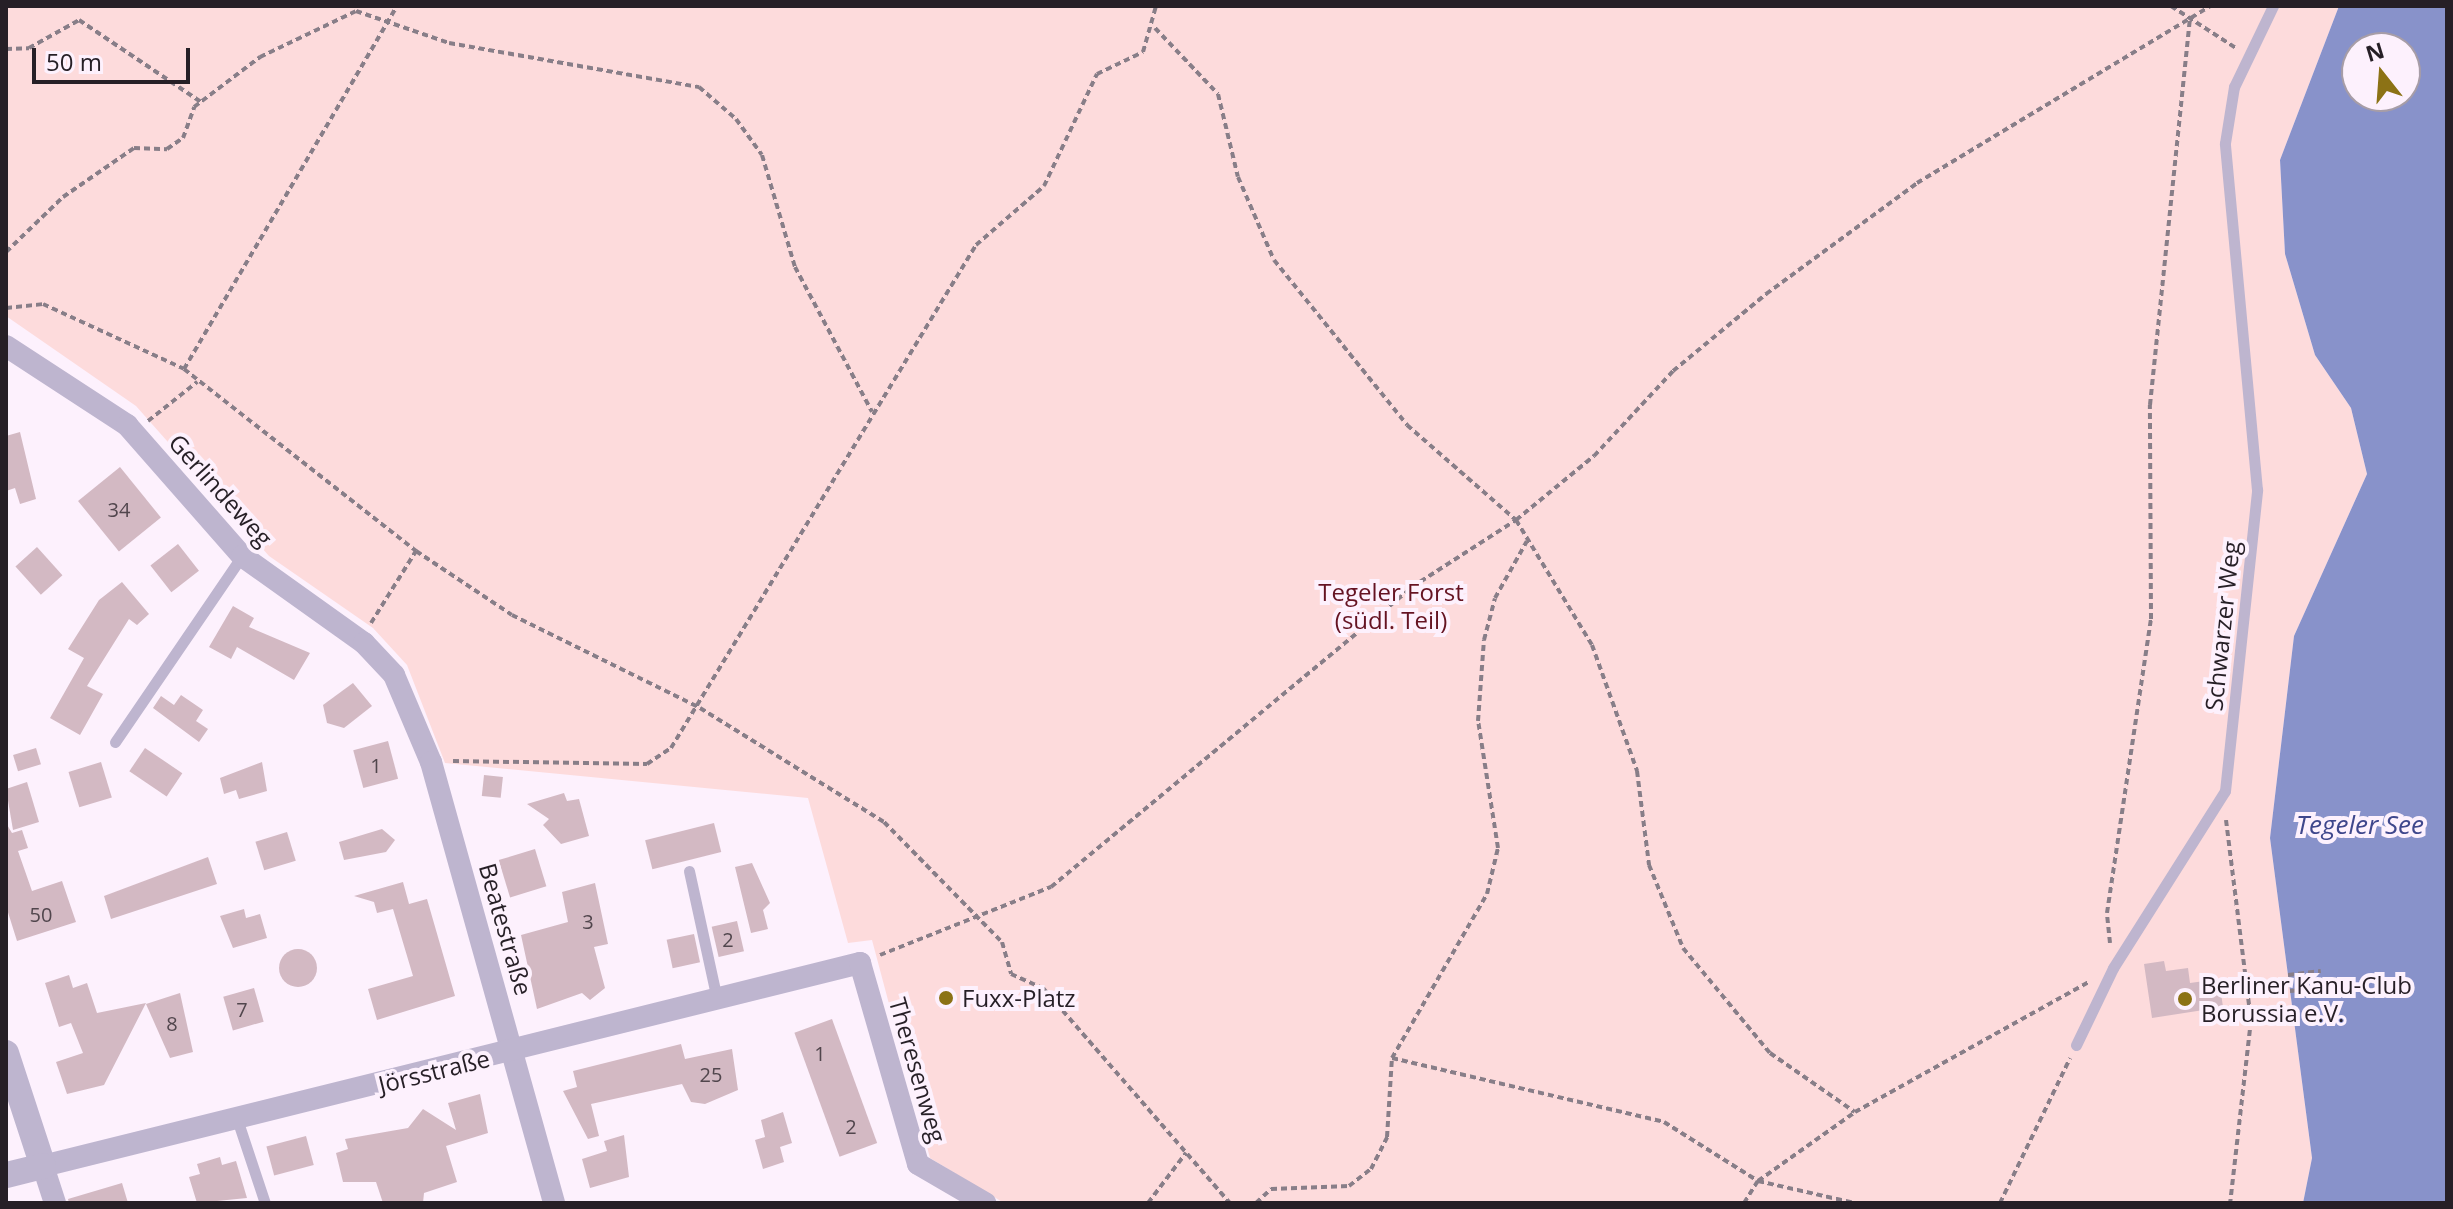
<!DOCTYPE html>
<meta charset="utf-8">
<style>
body{margin:0}
#map{position:relative;width:2453px;height:1209px;overflow:hidden;background:#fdf1fd;font-family:"Open Sans",sans-serif}
div>[style]{position:absolute}
[style*='--x']{left:calc(var(--x)*1px);top:calc(var(--y)*1px);width:calc(var(--w)*1px);rotate:calc(var(--a)*1deg)}
.green>*{inset:0;background:#fddbdc}
.water>*{inset:0;background:#8892ca}
.building>*{inset:0;background:#d3b9c3;transform-origin:0 0}
.round{border-radius:50%}
.path>*{height:4px;margin-top:-2px;transform-origin:0;background:repeating-linear-gradient(90deg,#887e88 0 6px,transparent 0 10px)}
.service>*{height:11px;margin:-5.5px;padding:0 5.5px;transform-origin:5.5px;border-radius:5.5px;background:#beb5cf}
.minor>*{height:22px;margin:-11px;padding:0 11px;transform-origin:11px;border-radius:11px;background:#beb5cf}
.tertiary>*{height:26px;margin:-13px;padding:0 13px;transform-origin:13px;border-radius:13px;background:#beb5cf}
.dots>*{width:22px;height:22px;translate:-50% -50%;box-sizing:border-box;border:4px solid #fdf1fd;border-radius:50%}
span{translate:-50% -50%;white-space:nowrap;text-align:center;line-height:1.15;-webkit-text-stroke:8px #fdf1fd;paint-order:stroke}
.number-label{font-size:20px;color:#51464d}
.number-label span{-webkit-text-stroke-width:0}
.street-label{font-size:24px;color:#261f26}
.park-label{font-size:24px;color:#651322}
.poi-label{font-size:24px;color:#261f26}
.left{translate:0 -50%;text-align:left}
.water-label{font-size:26px;color:#3f478c;font-style:italic}
.frame{position:absolute;inset:0;border:8px solid #261f26;pointer-events:none}
.north{position:absolute;left:2341px;top:32px;width:80px;height:80px;box-sizing:border-box;background:#fdf1fd;border:2px solid #a79da7;border-radius:50%;rotate:343deg;font-size:22px;font-weight:700;line-height:32px;text-align:center;color:#261f26}
.north::after{content:'';display:block;margin:auto;width:28px;height:36px;background:#8c7215;clip-path:polygon(50% 0,100% 100%,50% 72%,0 100%)}
.scale{position:absolute;left:32px;top:48px;width:158px;height:36px;box-sizing:border-box;border:4px solid #261f26;border-top:0;padding-left:10px;font-size:24px;line-height:28px;white-space:nowrap;color:#261f26;-webkit-text-stroke:6px #fdf1fd;paint-order:stroke}
</style>
<div id="map">
<div class="green">
<div style="clip-path:polygon(6px 6px,2339px 6px,2280px 160px,2285px 254px,2315px 355px,2351px 408px,2367px 474px,2294px 636px,2270px 838px,2312px 1158px,2303px 1203px,1004px 1203px,930px 1158px,872px 940px,848px 943px,808px 798px,445px 763px,407px 665px,373px 628px,269px 556px,136px 406px,6px 316px)"></div>
</div>
<div class="water">
<div style="clip-path:polygon(evenodd,2339px 6px,2447px 6px,2447px 1203px,2303px 1203px,2312px 1158px,2270px 838px,2294px 636px,2367px 474px,2351px 408px,2315px 355px,2285px 254px,2280px 160px,2339px 6px,2357px 48px,2405px 48px,2405px 96px,2357px 96px,2357px 48px)"></div>
</div>
<div class="building">
<div style="clip-path:polygon(20px 432px,36px 499px,20px 504px,15px 488px,6px 491px,6px 436px)"></div>
<div style="left:120px;top:467px;width:65px;height:54px;rotate:51deg"></div>
<div style="left:178px;top:544px;width:34px;height:35px;rotate:52deg"></div>
<div style="left:37px;top:547px;width:38px;height:29px;rotate:48deg"></div>
<div style="clip-path:polygon(122px 582px,149px 614px,137px 625px,129px 619px,87px 686px,103px 694px,80px 735px,50px 718px,84px 658px,68px 649px,99px 600px)"></div>
<div style="clip-path:polygon(233px 606px,254px 618px,249px 627px,310px 653px,294px 680px,237px 647px,231px 659px,209px 647px)"></div>
<div style="clip-path:polygon(353px 683px,372px 706px,344px 728px,327px 723px,323px 705px)"></div>
<div style="clip-path:polygon(181px 695px,203px 710px,196px 721px,208px 729px,199px 742px,153px 708px,161px 696px,174px 705px)"></div>
<div style="left:388px;top:741px;width:39px;height:36px;rotate:75deg"></div>
<div style="left:36px;top:748px;width:17px;height:24px;rotate:73deg"></div>
<div style="left:145px;top:748px;width:45px;height:28px;rotate:34deg"></div>
<div style="left:101px;top:762px;width:37px;height:34px;rotate:73deg"></div>
<div style="clip-path:polygon(262px 762px,267px 791px,239px 799px,236px 790px,224px 794px,220px 778px)"></div>
<div style="left:484px;top:775px;width:19px;height:21px;rotate:6deg"></div>
<div style="clip-path:polygon(27px 782px,39px 822px,13px 830px,6px 789px)"></div>
<div style="clip-path:polygon(564px 793px,567px 801px,579px 799px,589px 836px,561px 844px,543px 825px,549px 819px,527px 804px)"></div>
<div style="clip-path:polygon(6px 823px,12px 833px,22px 830px,28px 848px,18px 851px,32px 891px,62px 881px,76px 922px,17px 941px,6px 906px)"></div>
<div style="left:714px;top:823px;width:30px;height:71px;rotate:76deg"></div>
<div style="clip-path:polygon(382px 829px,395px 840px,386px 852px,344px 860px,339px 842px)"></div>
<div style="left:287px;top:832px;width:30px;height:33px;rotate:73deg"></div>
<div style="left:535px;top:849px;width:39px;height:38px;rotate:73deg"></div>
<div style="clip-path:polygon(208px 857px,217px 884px,111px 919px,104px 896px)"></div>
<div style="clip-path:polygon(752px 863px,770px 903px,763px 910px,768px 929px,751px 933px,735px 867px)"></div>
<div style="clip-path:polygon(403px 882px,409px 904px,427px 899px,455px 996px,377px 1020px,368px 989px,413px 976px,393px 909px,377px 913px,374px 902px,354px 896px)"></div>
<div style="clip-path:polygon(595px 883px,608px 944px,594px 947px,605px 988px,590px 1000px,582px 993px,537px 1009px,521px 935px,568px 922px,562px 892px)"></div>
<div style="clip-path:polygon(244px 909px,246px 918px,260px 914px,267px 938px,233px 948px,220px 916px)"></div>
<div style="left:737px;top:921px;width:31px;height:26px;rotate:77deg"></div>
<div style="left:694px;top:934px;width:29px;height:28px;rotate:78deg"></div>
<div class="round" style="left:279px;top:949px;width:38px;height:38px"></div>
<div style="clip-path:polygon(2164px 961px,2166px 971px,2188px 968px,2190px 983px,2219px 979px,2223px 1007px,2152px 1018px,2144px 964px)"></div>
<div style="clip-path:polygon(69px 975px,73px 988px,87px 983px,97px 1013px,146px 1003px,104px 1085px,67px 1094px,56px 1062px,83px 1053px,71px 1023px,59px 1027px,45px 983px)"></div>
<div style="left:254px;top:988px;width:35px;height:32px;rotate:74deg"></div>
<div style="clip-path:polygon(180px 993px,193px 1052px,170px 1058px,146px 1004px)"></div>
<div style="left:832px;top:1019px;width:132px;height:40px;rotate:70deg"></div>
<div style="clip-path:polygon(681px 1044px,685px 1059px,732px 1049px,738px 1090px,705px 1104px,691px 1102px,682px 1084px,591px 1104px,599px 1136px,588px 1139px,563px 1091px,577px 1087px,573px 1071px)"></div>
<div style="clip-path:polygon(480px 1094px,488px 1133px,446px 1146px,457px 1182px,424px 1193px,423px 1203px,383px 1203px,376px 1182px,343px 1182px,336px 1153px,348px 1149px,345px 1139px,408px 1128px,423px 1109px,456px 1130px,448px 1103px)"></div>
<div style="clip-path:polygon(783px 1112px,792px 1143px,780px 1147px,784px 1162px,763px 1169px,755px 1140px,765px 1137px,761px 1120px)"></div>
<div style="clip-path:polygon(624px 1135px,629px 1177px,590px 1188px,582px 1159px,607px 1151px,604px 1141px)"></div>
<div style="left:306px;top:1136px;width:30px;height:41px;rotate:75deg"></div>
<div style="clip-path:polygon(220px 1157px,222px 1165px,236px 1161px,247px 1198px,197px 1203px,189px 1177px,200px 1174px,197px 1164px)"></div>
<div style="clip-path:polygon(122px 1183px,128px 1203px,69px 1203px,68px 1199px)"></div>
</div>
<div class="path">
<div style="--x:2171;--y:6;--w:77;--a:32.9"></div>
<div style="--x:1155;--y:28;--w:91;--a:46.3"></div>
<div style="--x:1218;--y:94;--w:85;--a:76.5"></div>
<div style="--x:1238;--y:177;--w:90;--a:66.6"></div>
<div style="--x:1274;--y:260;--w:212;--a:51.1"></div>
<div style="--x:1407;--y:425;--w:145;--a:41.1"></div>
<div style="--x:1516;--y:520;--w:146;--a:58.7"></div>
<div style="--x:1592;--y:645;--w:134;--a:70.3"></div>
<div style="--x:1637;--y:771;--w:95;--a:82.7"></div>
<div style="--x:1649;--y:865;--w:90;--a:67.7"></div>
<div style="--x:1683;--y:948;--w:136;--a:50.4"></div>
<div style="--x:1770;--y:1053;--w:103;--a:34.8"></div>
<div style="--x:6;--y:49;--w:23;--a:-2"></div>
<div style="--x:29;--y:48;--w:57;--a:-29.2"></div>
<div style="--x:79;--y:20;--w:147;--a:33.9"></div>
<div style="--x:6;--y:252;--w:79;--a:-44"></div>
<div style="--x:63;--y:197;--w:86;--a:-34.6"></div>
<div style="--x:134;--y:148;--w:33;--a:2"></div>
<div style="--x:167;--y:149;--w:19;--a:-35"></div>
<div style="--x:183;--y:138;--w:33;--a:-70"></div>
<div style="--x:194;--y:107;--w:83;--a:-37.1"></div>
<div style="--x:260;--y:57;--w:106;--a:-25.6"></div>
<div style="--x:356;--y:11;--w:98;--a:19"></div>
<div style="--x:449;--y:43;--w:254;--a:10"></div>
<div style="--x:699;--y:87;--w:49;--a:40.9"></div>
<div style="--x:736;--y:119;--w:44;--a:54.2"></div>
<div style="--x:762;--y:155;--w:117;--a:73.6"></div>
<div style="--x:795;--y:267;--w:164;--a:62"></div>
<div style="--x:6;--y:308;--w:37;--a:-6"></div>
<div style="--x:43;--y:304;--w:155;--a:24.7"></div>
<div style="--x:184;--y:369;--w:295;--a:38.1"></div>
<div style="--x:416;--y:551;--w:115;--a:33.7"></div>
<div style="--x:512;--y:615;--w:210;--a:26.3"></div>
<div style="--x:700;--y:708;--w:216;--a:31.8"></div>
<div style="--x:884;--y:822;--w:168;--a:45.5"></div>
<div style="--x:1002;--y:942;--w:33;--a:74"></div>
<div style="--x:1011;--y:974;--w:35;--a:24"></div>
<div style="--x:1043;--y:988;--w:285;--a:49"></div>
<div style="--x:184;--y:369;--w:421;--a:-59.6"></div>
<div style="--x:148;--y:421;--w:63;--a:-38.5"></div>
<div style="--x:371;--y:623;--w:85;--a:-58"></div>
<div style="--x:453;--y:761;--w:194;--a:0.9"></div>
<div style="--x:647;--y:764;--w:29;--a:-34"></div>
<div style="--x:671;--y:748;--w:588;--a:-58.77"></div>
<div style="--x:976;--y:245;--w:90;--a:-40.9"></div>
<div style="--x:1044;--y:186;--w:124;--a:-64.7"></div>
<div style="--x:1097;--y:74;--w:51;--a:-25.6"></div>
<div style="--x:1143;--y:52;--w:48;--a:-74.2"></div>
<div style="--x:2226;--y:820;--w:202;--a:82.9"></div>
<div style="--x:2251;--y:1020;--w:184;--a:96.5"></div>
<div style="--x:2110;--y:943;--w:30;--a:-96"></div>
<div style="--x:2107;--y:913;--w:297;--a:-81.5"></div>
<div style="--x:2151;--y:619;--w:214;--a:-90.3"></div>
<div style="--x:2150;--y:405;--w:389;--a:-84.1"></div>
<div style="--x:880;--y:955;--w:184;--a:-21.7"></div>
<div style="--x:1051;--y:887;--w:469;--a:-39.7"></div>
<div style="--x:1412;--y:587;--w:124;--a:-32.8"></div>
<div style="--x:1516;--y:520;--w:101;--a:-39.4"></div>
<div style="--x:1594;--y:456;--w:116;--a:-47.1"></div>
<div style="--x:1673;--y:371;--w:121;--a:-39.6"></div>
<div style="--x:1766;--y:294;--w:187;--a:-36.3"></div>
<div style="--x:1917;--y:183;--w:342;--a:-31.1"></div>
<div style="--x:2288;--y:975;--w:33;--a:-7"></div>
<div style="--x:2290;--y:991;--w:46;--a:-5"></div>
<div style="--x:1392;--y:1058;--w:190;--a:-59.9"></div>
<div style="--x:1487;--y:894;--w:47;--a:-76.6"></div>
<div style="--x:1498;--y:848;--w:129;--a:-98.9"></div>
<div style="--x:1478;--y:721;--w:81;--a:-85.8"></div>
<div style="--x:1484;--y:640;--w:43;--a:-75.3"></div>
<div style="--x:1495;--y:598;--w:65;--a:-60.7"></div>
<div style="--x:1148;--y:1203;--w:63;--a:-52.8"></div>
<div style="--x:1256;--y:1203;--w:21;--a:-43"></div>
<div style="--x:1271;--y:1189;--w:78;--a:-2.2"></div>
<div style="--x:1349;--y:1186;--w:28;--a:-38"></div>
<div style="--x:1371;--y:1169;--w:36;--a:-63"></div>
<div style="--x:1387;--y:1137;--w:79;--a:-86.4"></div>
<div style="--x:1392;--y:1058;--w:279;--a:13.2"></div>
<div style="--x:1664;--y:1122;--w:111;--a:32.1"></div>
<div style="--x:1758;--y:1181;--w:99;--a:12.8"></div>
<div style="--x:1744;--y:1203;--w:26;--a:-58"></div>
<div style="--x:1758;--y:1181;--w:119;--a:-35.4"></div>
<div style="--x:1855;--y:1112;--w:268;--a:-29.1"></div>
<div style="--x:2000;--y:1203;--w:161;--a:-64.2"></div>
</div>
<div class="service">
<div style="--x:115;--y:742;--w:225;--a:-55.7"></div>
<div style="--x:689;--y:871;--w:131;--a:77.7"></div>
<div style="--x:2076;--y:1045;--w:85;--a:-64.3"></div>
<div style="--x:2113;--y:968;--w:209;--a:-57.7"></div>
<div style="--x:2225;--y:791;--w:303;--a:-83.9"></div>
<div style="--x:2257;--y:490;--w:348;--a:-95.3"></div>
<div style="--x:2225;--y:143;--w:57;--a:-80.9"></div>
<div style="--x:2234;--y:87;--w:90;--a:-64.3"></div>
<div style="--x:237;--y:1119;--w:89;--a:71.6"></div>
</div>
<div class="minor">
<div style="--x:6;--y:346;--w:145;--a:33.1"></div>
<div style="--x:127;--y:425;--w:174;--a:48.7"></div>
<div style="--x:242;--y:556;--w:150;--a:35.5"></div>
<div style="--x:364;--y:643;--w:44;--a:46.8"></div>
<div style="--x:394;--y:675;--w:95;--a:67"></div>
<div style="--x:431;--y:762;--w:458;--a:74.4"></div>
<div style="--x:55;--y:1203;--w:39;--a:-108"></div>
<div style="--x:43;--y:1166;--w:842;--a:-13.95"></div>
<div style="--x:860;--y:963;--w:209;--a:73.9"></div>
<div style="--x:918;--y:1164;--w:78;--a:30.2"></div>
</div>
<div class="tertiary">
<div style="--x:6;--y:1053;--w:119;--a:71.9"></div>
<div style="--x:43;--y:1166;--w:38;--a:166"></div>
</div>
<div class="dots">
<div style="left:946px;top:998px;background:#8c7215"></div>
<div style="left:2185px;top:999px;background:#8c7215"></div>
</div>
<div class="number-label">
<span style="left:119px;top:509px">34</span>
<span style="left:376px;top:765px">1</span>
<span style="left:41px;top:914px">50</span>
<span style="left:588px;top:921px">3</span>
<span style="left:728px;top:939px">2</span>
<span style="left:242px;top:1009px">7</span>
<span style="left:172px;top:1023px">8</span>
<span style="left:820px;top:1053px">1</span>
<span style="left:711px;top:1074px">25</span>
<span style="left:851px;top:1126px">2</span>
</div>
<div class="street-label">
<span style="left:221px;top:490px;rotate:48deg">Gerlindeweg</span>
<span style="left:2222px;top:626px;rotate:-84deg">Schwarzer Weg</span>
<span style="left:506px;top:929px;rotate:74deg">Beatestraße</span>
<span style="left:918px;top:1070px;rotate:74deg">Theresenweg</span>
<span style="left:434px;top:1071px;rotate:-14deg">Jörsstraße</span>
</div>
<div class="park-label">
<span style="left:1391px;top:606px">Tegeler Forst<br>(südl. Teil)</span>
</div>
<div class="poi-label">
<span class="left" style="left:2201px;top:999px">Berliner Kanu-Club<br>Borussia e.V.</span>
<span class="left" style="left:962px;top:998px">Fuxx-Platz</span>
</div>
<div class="water-label">
<span style="left:2360px;top:825px">Tegeler See</span>
</div>
<div class="frame"></div>
<div class="north">N</div>
<div class="scale">50 m</div>
</div>
